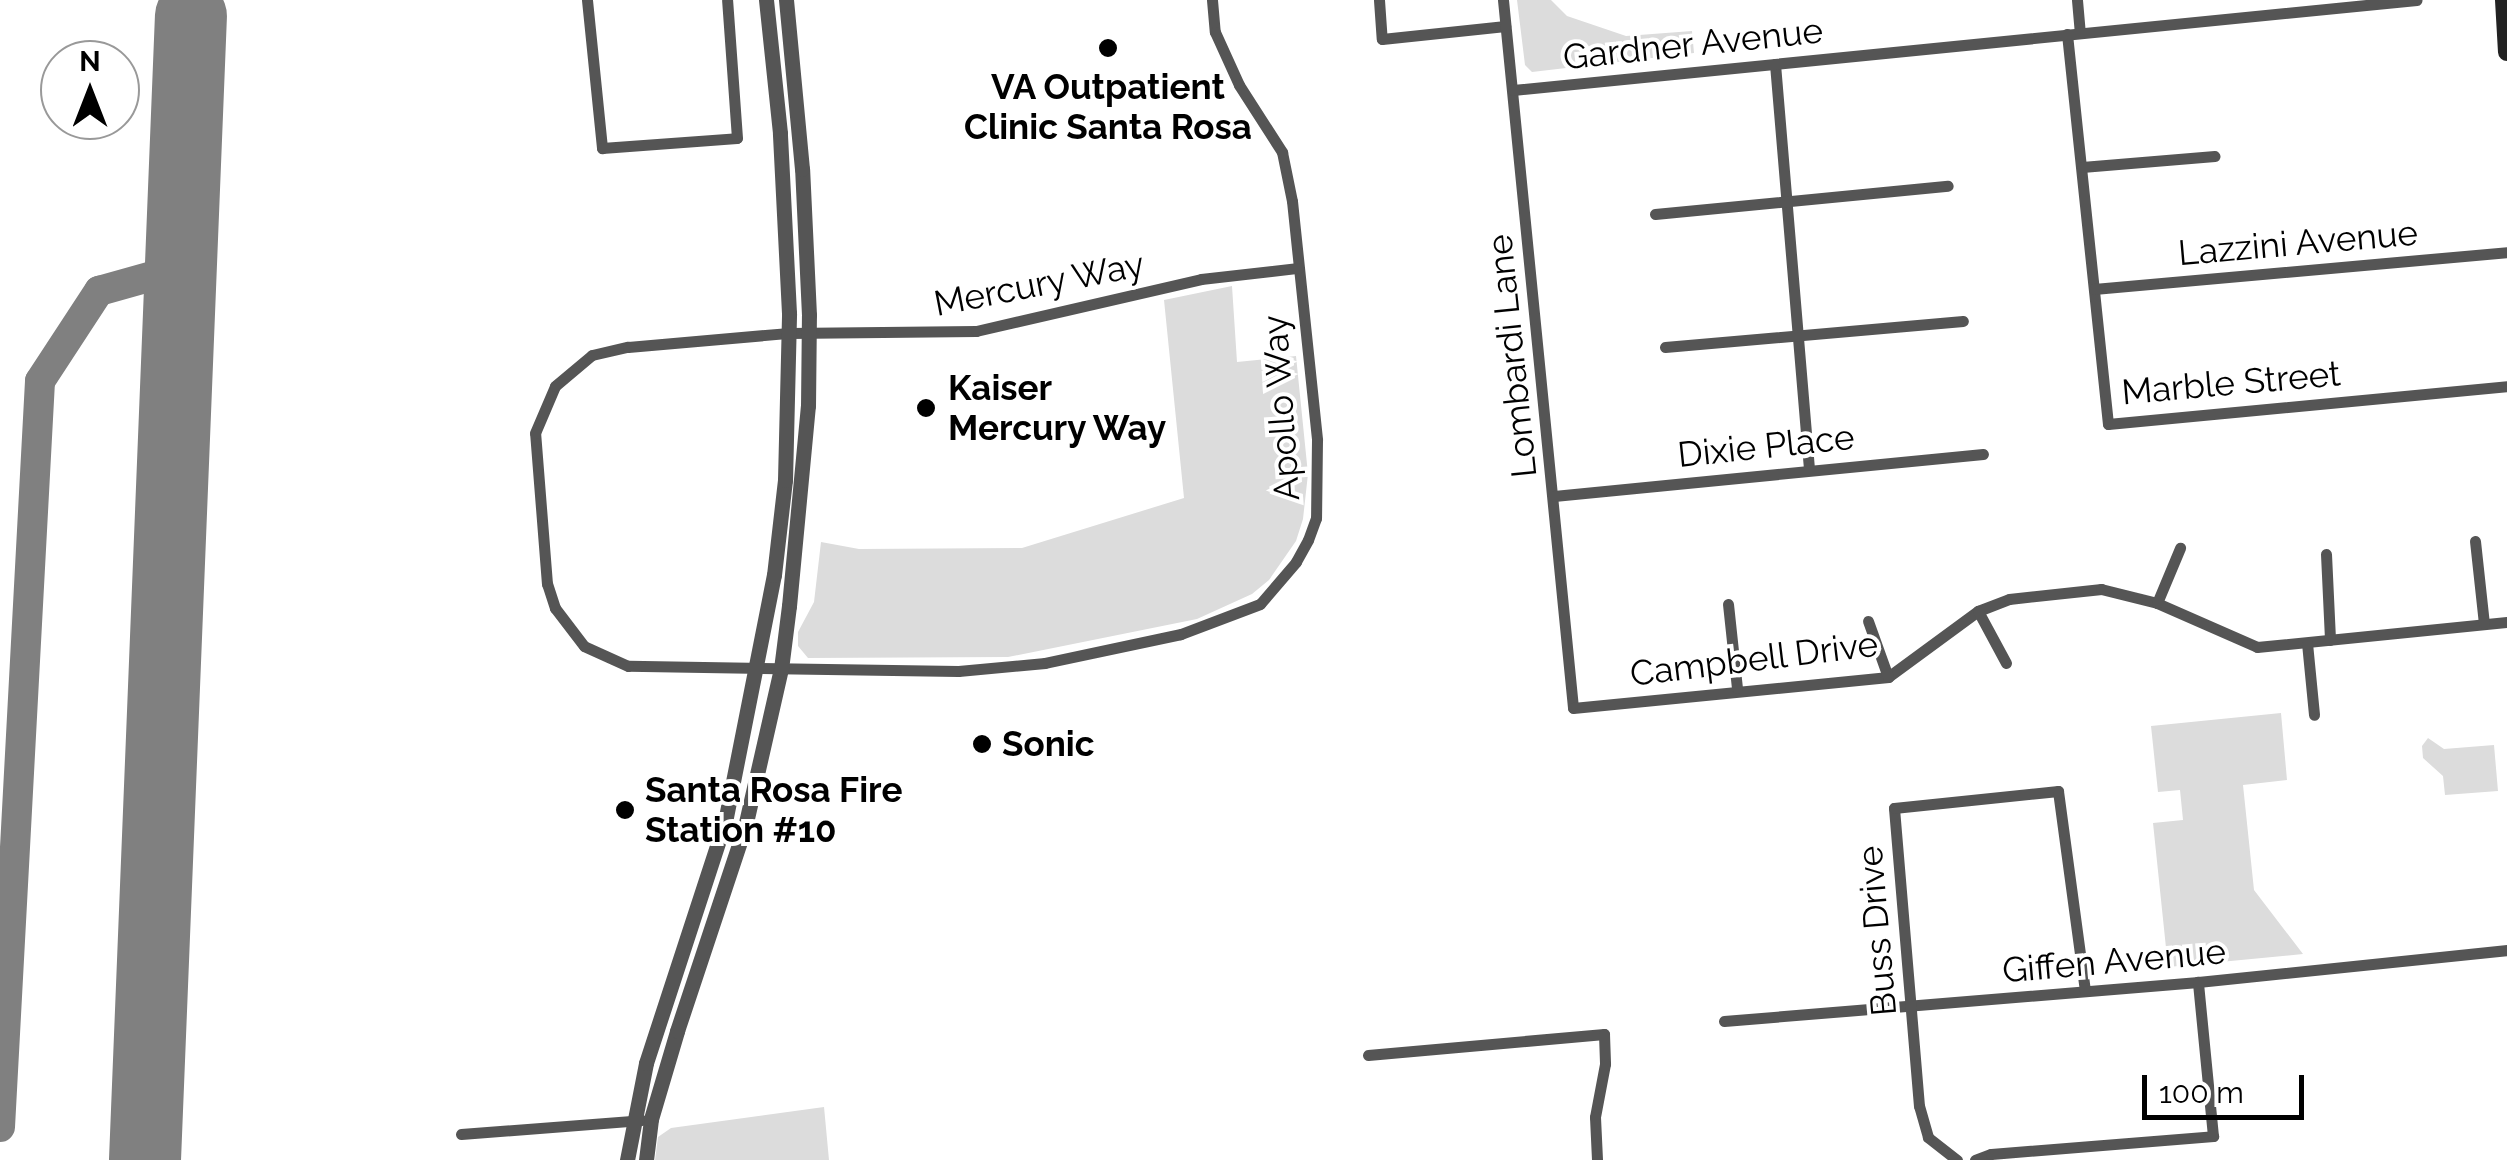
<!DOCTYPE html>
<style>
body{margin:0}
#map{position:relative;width:2507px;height:1160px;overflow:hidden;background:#fff;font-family:Raleway,sans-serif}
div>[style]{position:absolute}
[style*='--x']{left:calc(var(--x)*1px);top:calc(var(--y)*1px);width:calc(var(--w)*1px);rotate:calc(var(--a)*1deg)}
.green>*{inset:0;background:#dcdcdc}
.taxiway>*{height:30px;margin:-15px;padding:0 15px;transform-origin:15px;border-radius:15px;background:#808080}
.runway>*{height:72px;margin:-36px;padding:0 36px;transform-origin:36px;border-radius:36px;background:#808080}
.minor>*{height:11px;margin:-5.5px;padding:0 5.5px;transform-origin:5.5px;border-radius:5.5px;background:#555}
.tertiary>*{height:15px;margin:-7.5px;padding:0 7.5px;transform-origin:7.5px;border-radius:7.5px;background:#555}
.secondary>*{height:18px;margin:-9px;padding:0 9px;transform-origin:9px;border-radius:9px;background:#222}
.dots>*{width:28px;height:28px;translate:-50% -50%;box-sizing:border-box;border:5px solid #fff;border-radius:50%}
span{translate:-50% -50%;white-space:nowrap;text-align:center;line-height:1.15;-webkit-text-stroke:8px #fff;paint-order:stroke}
.street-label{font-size:35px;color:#000}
.poi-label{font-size:35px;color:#000;font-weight:700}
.left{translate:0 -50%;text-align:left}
.north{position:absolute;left:40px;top:40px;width:100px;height:100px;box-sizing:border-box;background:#fff;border:2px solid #999;border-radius:50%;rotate:0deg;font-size:28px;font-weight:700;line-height:40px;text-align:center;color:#000}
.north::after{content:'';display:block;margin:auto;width:35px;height:45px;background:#000;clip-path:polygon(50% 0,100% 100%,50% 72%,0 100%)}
.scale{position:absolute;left:2142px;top:1075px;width:162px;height:45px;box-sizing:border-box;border:5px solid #000;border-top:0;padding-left:12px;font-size:30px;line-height:35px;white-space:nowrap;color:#000;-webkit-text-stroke:8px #fff;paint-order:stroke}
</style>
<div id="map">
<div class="green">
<div style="clip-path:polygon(1517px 0,1551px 0,1567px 16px,1626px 36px,1692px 31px,1694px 53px,1532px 72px,1525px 65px)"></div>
<div style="clip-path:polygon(1232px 286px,1237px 362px,1296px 356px,1308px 474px,1303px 519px,1296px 541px,1269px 580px,1252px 594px,1197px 619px,1008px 657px,808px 658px,798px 646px,798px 632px,814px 602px,821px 542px,859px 549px,1022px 548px,1184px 498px,1164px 300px)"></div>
<div style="clip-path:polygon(2281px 713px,2287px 780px,2243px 785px,2254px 890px,2303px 954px,2168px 967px,2153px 823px,2183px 820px,2180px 790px,2158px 792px,2151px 726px)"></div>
<div style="clip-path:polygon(2428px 738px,2444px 749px,2494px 745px,2498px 791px,2445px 795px,2443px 776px,2423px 758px,2422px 746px)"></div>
<div style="clip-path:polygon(824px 1107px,829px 1160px,655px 1160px,658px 1137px,671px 1128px)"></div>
</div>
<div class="taxiway">
<div style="--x:0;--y:1127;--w:747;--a:-86.93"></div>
<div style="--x:40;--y:381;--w:108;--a:-56.8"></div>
<div style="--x:99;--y:291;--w:85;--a:-15.7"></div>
</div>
<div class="runway">
<div style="--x:145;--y:1160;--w:1145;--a:-87.7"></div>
</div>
<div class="minor">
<div style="--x:587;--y:0;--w:149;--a:84.2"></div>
<div style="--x:602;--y:148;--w:135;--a:-4.2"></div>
<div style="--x:737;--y:138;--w:138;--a:-94.1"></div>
<div style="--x:1212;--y:0;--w:32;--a:85"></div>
<div style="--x:1215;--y:32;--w:58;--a:65.6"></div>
<div style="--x:1239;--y:85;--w:80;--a:57.3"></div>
<div style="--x:1282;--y:152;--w:50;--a:78.5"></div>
<div style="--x:1292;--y:201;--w:240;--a:84"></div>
<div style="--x:1317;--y:440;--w:78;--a:90.7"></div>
<div style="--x:1316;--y:518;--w:23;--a:110"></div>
<div style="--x:1308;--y:540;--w:25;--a:119"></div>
<div style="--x:1296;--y:562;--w:55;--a:130.6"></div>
<div style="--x:1260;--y:604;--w:85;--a:159.2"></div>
<div style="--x:1181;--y:634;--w:139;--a:168"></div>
<div style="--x:1045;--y:663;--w:87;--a:174.7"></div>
<div style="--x:958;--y:671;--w:330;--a:-179.1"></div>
<div style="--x:628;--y:666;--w:48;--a:-155.6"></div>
<div style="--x:584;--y:646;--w:48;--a:-127.3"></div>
<div style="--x:555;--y:608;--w:25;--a:-108"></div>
<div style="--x:547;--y:584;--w:151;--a:-94.5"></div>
<div style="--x:535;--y:433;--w:51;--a:-66.9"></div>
<div style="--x:555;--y:386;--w:48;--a:-40"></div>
<div style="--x:592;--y:355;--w:37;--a:-13"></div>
<div style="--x:628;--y:347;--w:162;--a:-5"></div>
<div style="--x:789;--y:333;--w:187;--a:-0.6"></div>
<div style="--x:976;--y:331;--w:231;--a:-13"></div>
<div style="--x:1201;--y:279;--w:98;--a:-6.5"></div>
<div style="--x:1379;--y:0;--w:39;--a:86"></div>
<div style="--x:1382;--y:39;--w:124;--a:-6"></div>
<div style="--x:1503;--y:0;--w:711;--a:84.35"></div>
<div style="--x:1573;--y:708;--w:317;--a:-5.6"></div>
<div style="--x:1888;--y:677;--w:112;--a:-36.3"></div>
<div style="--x:1978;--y:611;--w:33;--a:-21"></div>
<div style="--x:2009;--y:599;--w:93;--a:-6.2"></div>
<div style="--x:2101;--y:589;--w:58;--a:14"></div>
<div style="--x:2157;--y:603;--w:109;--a:23.7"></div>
<div style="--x:2257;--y:647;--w:251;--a:-5.7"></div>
<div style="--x:2077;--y:0;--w:33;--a:85"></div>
<div style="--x:2067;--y:34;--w:392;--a:84"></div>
<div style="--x:2108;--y:424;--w:401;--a:-5.4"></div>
<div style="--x:1775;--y:64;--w:406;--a:85.2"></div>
<div style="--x:1513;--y:90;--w:908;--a:-5.69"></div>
<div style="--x:2082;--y:167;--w:133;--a:-4.7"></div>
<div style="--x:1655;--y:214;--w:294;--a:-5.5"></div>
<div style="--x:2094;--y:289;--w:415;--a:-5.1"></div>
<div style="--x:1665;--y:347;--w:299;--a:-5"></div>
<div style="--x:1554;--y:496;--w:431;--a:-5.6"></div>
<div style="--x:2475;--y:541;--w:83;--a:83.8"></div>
<div style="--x:2326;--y:554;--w:86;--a:87.3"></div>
<div style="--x:2157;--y:603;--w:60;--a:-67.3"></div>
<div style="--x:1728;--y:604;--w:84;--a:83.9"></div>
<div style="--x:1978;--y:611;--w:59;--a:61.7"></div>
<div style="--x:1868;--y:621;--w:59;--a:70.3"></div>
<div style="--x:2307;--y:643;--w:72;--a:84.4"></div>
<div style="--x:1724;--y:1021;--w:476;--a:-4.7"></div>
<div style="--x:2198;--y:982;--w:311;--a:-5.9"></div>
<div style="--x:1368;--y:1055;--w:237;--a:-5.1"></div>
<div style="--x:1604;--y:1034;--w:30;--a:88"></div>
<div style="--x:1605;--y:1064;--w:54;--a:100.7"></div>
<div style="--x:1595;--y:1117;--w:43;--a:87.3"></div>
<div style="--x:461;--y:1134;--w:181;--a:-4.4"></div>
<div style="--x:1957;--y:1160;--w:37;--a:-142"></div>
<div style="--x:1928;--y:1137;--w:32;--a:-106"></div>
<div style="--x:1919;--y:1106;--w:299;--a:-94.8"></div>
<div style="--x:1894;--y:808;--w:165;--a:-5.9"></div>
<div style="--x:2058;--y:791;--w:201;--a:82.3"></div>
<div style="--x:1975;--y:1160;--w:17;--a:-21"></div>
<div style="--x:1991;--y:1154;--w:223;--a:-4.6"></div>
<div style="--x:2213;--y:1136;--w:155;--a:-95.6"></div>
</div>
<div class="tertiary">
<div style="--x:627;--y:1160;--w:99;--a:-78.9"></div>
<div style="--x:646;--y:1063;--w:254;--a:-71.9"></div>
<div style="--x:725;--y:822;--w:252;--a:-78.8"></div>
<div style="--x:774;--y:575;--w:96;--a:-83.4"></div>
<div style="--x:785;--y:480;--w:167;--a:-88.6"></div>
<div style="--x:789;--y:313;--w:180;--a:-92.9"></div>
<div style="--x:780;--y:133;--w:134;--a:-96"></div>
<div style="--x:646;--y:1160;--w:41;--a:-83"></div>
<div style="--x:651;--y:1119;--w:92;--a:-73.5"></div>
<div style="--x:677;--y:1031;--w:215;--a:-71.6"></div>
<div style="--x:745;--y:827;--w:162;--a:-77.2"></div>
<div style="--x:781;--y:669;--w:64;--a:-82.8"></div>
<div style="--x:789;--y:606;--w:201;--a:-84.6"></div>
<div style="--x:808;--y:406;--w:91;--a:-89.4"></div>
<div style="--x:809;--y:315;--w:146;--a:-92.7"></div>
<div style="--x:802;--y:169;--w:170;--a:-95.4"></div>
</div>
<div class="secondary">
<div style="--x:2504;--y:0;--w:52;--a:86.7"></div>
</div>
<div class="dots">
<div style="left:1108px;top:48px;background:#000"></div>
<div style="left:926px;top:408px;background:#000"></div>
<div style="left:982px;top:744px;background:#000"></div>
<div style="left:625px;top:810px;background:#000"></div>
</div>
<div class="street-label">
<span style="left:1693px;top:44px;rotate:-6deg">Gardner Avenue</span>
<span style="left:2298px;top:243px;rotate:-5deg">Lazzini Avenue</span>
<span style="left:1039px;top:284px;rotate:-11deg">Mercury Way</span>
<span style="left:1512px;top:356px;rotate:-96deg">Lombardi Lane</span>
<span style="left:2231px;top:383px;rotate:-5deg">Marble Street</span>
<span style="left:1281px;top:408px;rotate:-94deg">Apollo Way</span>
<span style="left:1766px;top:446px;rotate:-6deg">Dixie Place</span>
<span style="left:1754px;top:659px;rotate:-7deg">Campbell Drive</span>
<span style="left:1877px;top:931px;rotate:-95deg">Buss Drive</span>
<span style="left:2114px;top:961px;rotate:-5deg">Giffen Avenue</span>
</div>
<div class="poi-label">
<span style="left:1108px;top:107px">VA Outpatient<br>Clinic Santa Rosa</span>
<span class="left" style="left:948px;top:408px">Kaiser<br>Mercury Way</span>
<span class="left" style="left:1002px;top:744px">Sonic</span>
<span class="left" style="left:645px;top:810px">Santa Rosa Fire<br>Station #10</span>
</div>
<div class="north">N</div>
<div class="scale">100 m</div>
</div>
